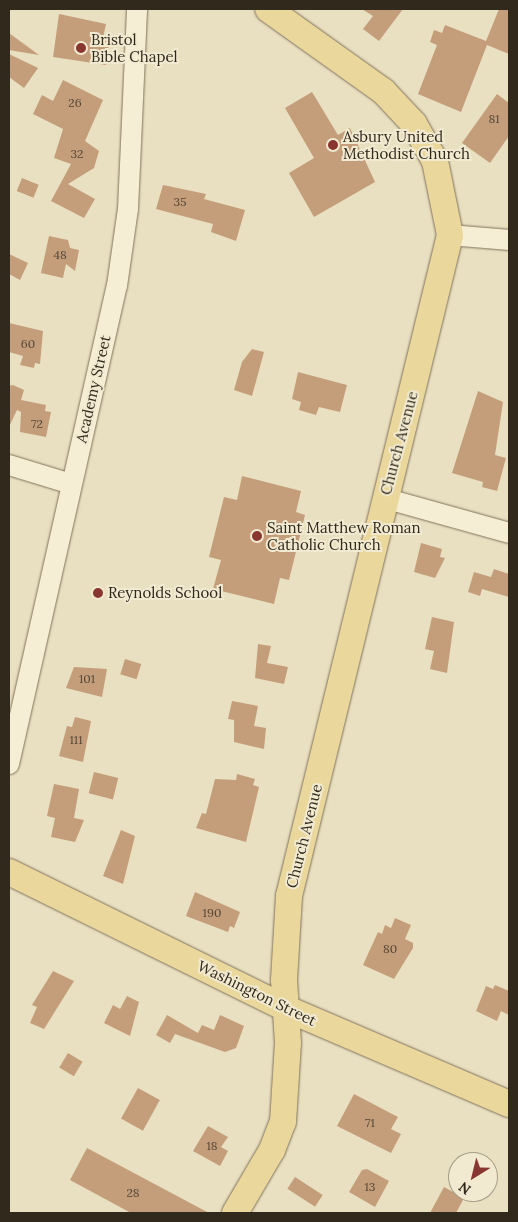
<!DOCTYPE html>
<style>
body{margin:0}
#map{position:relative;width:518px;height:1222px;overflow:hidden;background:#e9e0c1;font-family:Lora,serif}
div>[style]{position:absolute}
[style*='--x']{left:calc(var(--x)*1px);top:calc(var(--y)*1px);width:calc(var(--w)*1px);rotate:calc(var(--a)*1deg)}
.building>*{inset:0;background:#c49e7b;transform-origin:0 0}
.roads{filter:drop-shadow(0 0 1px #81725b) drop-shadow(0 0 1px #81725b)}
.minor>*{height:20px;margin:-10px;padding:0 10px;transform-origin:10px;border-radius:10px;background:#f5edd4}
.major>*{height:26px;margin:-13px;padding:0 13px;transform-origin:13px;border-radius:13px;background:#ead79c}
.dots>*{width:14px;height:14px;translate:-50% -50%;box-sizing:border-box;border:2px solid #f1ead0;border-radius:50%}
span{translate:-50% -50%;white-space:nowrap;text-align:center;line-height:1.15;-webkit-text-stroke:4px #f1ead0;paint-order:stroke}
.number-label{font-size:12px;color:#564634}
.number-label span{-webkit-text-stroke-width:0}
.poi-label{font-size:15px;color:#32291d}
.left{translate:0 -50%;text-align:left}
.street-label{font-size:15px;color:#32291d}
.frame{position:absolute;inset:0;border:10px solid #32291d;pointer-events:none}
.north{position:absolute;left:448px;top:1152px;width:50px;height:50px;box-sizing:border-box;background:#f1ead0;border:1px solid #a59d88;border-radius:50%;rotate:216deg;font-size:14px;font-weight:700;line-height:20px;text-align:center;color:#32291d}
.north::after{content:'';display:block;margin:auto;width:18px;height:22px;background:#8a3630;clip-path:polygon(50% 0,100% 100%,50% 72%,0 100%)}
</style>
<div id="map">
<div class="building">
<div style="clip-path:polygon(362px 9px,403px 9px,379px 41px,363px 29px,373px 16px)"></div>
<div style="clip-path:polygon(499px 9px,509px 9px,509px 54px,487px 45px,461px 112px,418px 94px,437px 45px,430px 42px,434px 30px,442px 33px,445px 25px,486px 41px)"></div>
<div style="clip-path:polygon(59px 14px,106px 24px,103px 38px,110px 39px,106px 65px,53px 57px)"></div>
<div style="clip-path:polygon(9px 33px,39px 55px,9px 50px)"></div>
<div style="clip-path:polygon(9px 54px,38px 68px,24px 88px,9px 77px)"></div>
<div style="clip-path:polygon(63px 80px,103px 100px,85px 141px,99px 151px,94px 168px,68px 184px,95px 199px,84px 218px,51px 201px,71px 164px,54px 158px,63px 129px,33px 114px,42px 95px,53px 101px)"></div>
<div style="clip-path:polygon(312px 92px,338px 135px,350px 128px,375px 182px,314px 217px,289px 173px,314px 158px,285px 108px)"></div>
<div style="clip-path:polygon(497px 94px,509px 103px,509px 136px,490px 163px,462px 143px)"></div>
<div style="left:22px;top:178px;width:18px;height:14px;rotate:22deg"></div>
<div style="clip-path:polygon(163px 185px,206px 194px,204px 199px,245px 210px,236px 241px,211px 232px,213px 224px,156px 209px)"></div>
<div style="clip-path:polygon(49px 236px,68px 240px,70px 248px,79px 250px,75px 271px,66px 264px,63px 278px,41px 273px)"></div>
<div style="clip-path:polygon(9px 254px,28px 263px,20px 280px,9px 274px)"></div>
<div style="clip-path:polygon(9px 323px,43px 331px,40px 364px,35px 363px,34px 368px,20px 365px,23px 356px,9px 352px)"></div>
<div style="clip-path:polygon(252px 349px,264px 352px,252px 396px,234px 390px,242px 362px)"></div>
<div style="clip-path:polygon(298px 372px,347px 385px,340px 412px,319px 407px,316px 415px,299px 410px,301px 402px,292px 399px)"></div>
<div style="clip-path:polygon(13px 385px,24px 390px,21px 400px,46px 405px,45px 411px,51px 412px,46px 437px,20px 432px,21px 412px,17px 410px,9px 427px,9px 386px)"></div>
<div style="clip-path:polygon(478px 391px,503px 402px,495px 455px,506px 458px,497px 491px,482px 487px,483px 482px,452px 473px)"></div>
<div style="clip-path:polygon(242px 476px,301px 491px,296px 512px,305px 515px,289px 580px,280px 578px,274px 604px,213px 589px,221px 560px,209px 557px,224px 497px,237px 500px)"></div>
<div style="clip-path:polygon(421px 543px,442px 549px,440px 557px,445px 558px,435px 578px,414px 572px)"></div>
<div style="clip-path:polygon(494px 569px,509px 574px,509px 597px,482px 589px,480px 596px,468px 592px,474px 572px,491px 577px)"></div>
<div style="clip-path:polygon(432px 617px,454px 622px,447px 673px,430px 669px,434px 651px,425px 649px)"></div>
<div style="clip-path:polygon(258px 644px,271px 646px,267px 663px,288px 667px,284px 684px,255px 678px)"></div>
<div style="left:125px;top:659px;width:17px;height:16px;rotate:17deg"></div>
<div style="clip-path:polygon(74px 667px,107px 669px,102px 697px,66px 688px)"></div>
<div style="clip-path:polygon(232px 701px,258px 706px,254px 726px,266px 728px,264px 749px,234px 742px,234px 720px,228px 719px)"></div>
<div style="clip-path:polygon(75px 717px,91px 721px,83px 762px,59px 756px,67px 726px,72px 727px)"></div>
<div style="left:94px;top:772px;width:25px;height:22px;rotate:14deg"></div>
<div style="clip-path:polygon(237px 774px,255px 779px,253px 785px,259px 787px,246px 842px,196px 828px,202px 813px,206px 814px,215px 779px,236px 780px)"></div>
<div style="clip-path:polygon(54px 784px,79px 789px,74px 818px,84px 820px,75px 842px,51px 837px,55px 818px,47px 816px)"></div>
<div style="clip-path:polygon(121px 830px,135px 836px,123px 884px,103px 876px)"></div>
<div style="clip-path:polygon(195px 892px,240px 912px,234px 928px,230px 926px,228px 932px,186px 916px)"></div>
<div style="clip-path:polygon(395px 918px,411px 925px,405px 939px,413px 943px,413px 948px,394px 979px,363px 965px,378px 932px,382px 934px,385px 925px,391px 928px)"></div>
<div style="clip-path:polygon(53px 971px,74px 981px,44px 1029px,30px 1023px,37px 1007px,32px 1005px)"></div>
<div style="clip-path:polygon(495px 985px,509px 991px,509px 1015px,501px 1011px,497px 1021px,476px 1011px,486px 986px,493px 989px)"></div>
<div style="clip-path:polygon(127px 996px,139px 1002px,130px 1036px,104px 1023px,113px 1005px,120px 1009px)"></div>
<div style="clip-path:polygon(167px 1015px,198px 1033px,202px 1025px,214px 1030px,220px 1015px,244px 1026px,236px 1048px,225px 1052px,175px 1034px,170px 1043px,156px 1035px)"></div>
<div style="left:68px;top:1053px;width:17px;height:17px;rotate:31deg"></div>
<div style="left:138px;top:1088px;width:25px;height:35px;rotate:29deg"></div>
<div style="clip-path:polygon(354px 1094px,398px 1117px,391px 1129px,401px 1134px,391px 1153px,337px 1126px)"></div>
<div style="clip-path:polygon(208px 1126px,228px 1137px,221px 1147px,228px 1151px,220px 1166px,193px 1151px)"></div>
<div style="clip-path:polygon(87px 1148px,209px 1213px,131px 1213px,70px 1180px)"></div>
<div style="clip-path:polygon(367px 1169px,389px 1181px,375px 1207px,349px 1192px,362px 1170px)"></div>
<div style="left:295px;top:1177px;width:33px;height:14px;rotate:33deg"></div>
<div style="clip-path:polygon(444px 1187px,464px 1198px,456px 1213px,430px 1213px)"></div>
</div>
<div class="roads">
<div class="minor">
<div style="--x:450;--y:235;--w:59;--a:4.8"></div>
<div style="--x:9;--y:465;--w:65;--a:17"></div>
<div style="--x:384;--y:498;--w:130;--a:15.6"></div>
<div style="--x:9;--y:764;--w:490;--a:-77.3"></div>
<div style="--x:117;--y:286;--w:78;--a:-81.9"></div>
<div style="--x:128;--y:209;--w:200;--a:-87.4"></div>
</div>
<div class="major">
<div style="--x:9;--y:872;--w:308;--a:26.2"></div>
<div style="--x:285;--y:1008;--w:244;--a:23.2"></div>
<div style="--x:235;--y:1213;--w:73;--a:-59.6"></div>
<div style="--x:272;--y:1150;--w:30;--a:-69"></div>
<div style="--x:283;--y:1122;--w:79;--a:-86.4"></div>
<div style="--x:288;--y:1043;--w:63;--a:-93.6"></div>
<div style="--x:284;--y:980;--w:84;--a:-86.6"></div>
<div style="--x:289;--y:896;--w:680;--a:-76.31"></div>
<div style="--x:450;--y:235;--w:76;--a:-101.5"></div>
<div style="--x:435;--y:161;--w:43;--a:-119.6"></div>
<div style="--x:414;--y:124;--w:45;--a:-133.2"></div>
<div style="--x:383;--y:91;--w:141;--a:-144.5"></div>
</div>
</div>
<div class="dots">
<div style="left:81px;top:48px;background:#8a3630"></div>
<div style="left:333px;top:145px;background:#8a3630"></div>
<div style="left:257px;top:536px;background:#8a3630"></div>
<div style="left:98px;top:593px;background:#8a3630"></div>
</div>
<div class="number-label">
<span style="left:75px;top:103px">26</span>
<span style="left:494px;top:119px">81</span>
<span style="left:77px;top:154px">32</span>
<span style="left:180px;top:202px">35</span>
<span style="left:60px;top:255px">48</span>
<span style="left:28px;top:344px">60</span>
<span style="left:37px;top:424px">72</span>
<span style="left:87px;top:679px">101</span>
<span style="left:76px;top:740px">111</span>
<span style="left:212px;top:913px">190</span>
<span style="left:390px;top:949px">80</span>
<span style="left:370px;top:1123px">71</span>
<span style="left:212px;top:1146px">18</span>
<span style="left:370px;top:1187px">13</span>
<span style="left:133px;top:1193px">28</span>
</div>
<div class="poi-label">
<span class="left" style="left:91px;top:48px">Bristol<br>Bible Chapel</span>
<span class="left" style="left:343px;top:145px">Asbury United<br>Methodist Church</span>
<span class="left" style="left:267px;top:536px">Saint Matthew Roman<br>Catholic Church</span>
<span class="left" style="left:108px;top:593px">Reynolds School</span>
</div>
<div class="street-label">
<span style="left:93px;top:389px;rotate:-77deg">Academy Street</span>
<span style="left:399px;top:443px;rotate:-75deg">Church Avenue</span>
<span style="left:304px;top:836px;rotate:-76deg">Church Avenue</span>
<span style="left:257px;top:993px;rotate:26deg">Washington Street</span>
</div>
<div class="frame"></div>
<div class="north">N</div>
</div>
